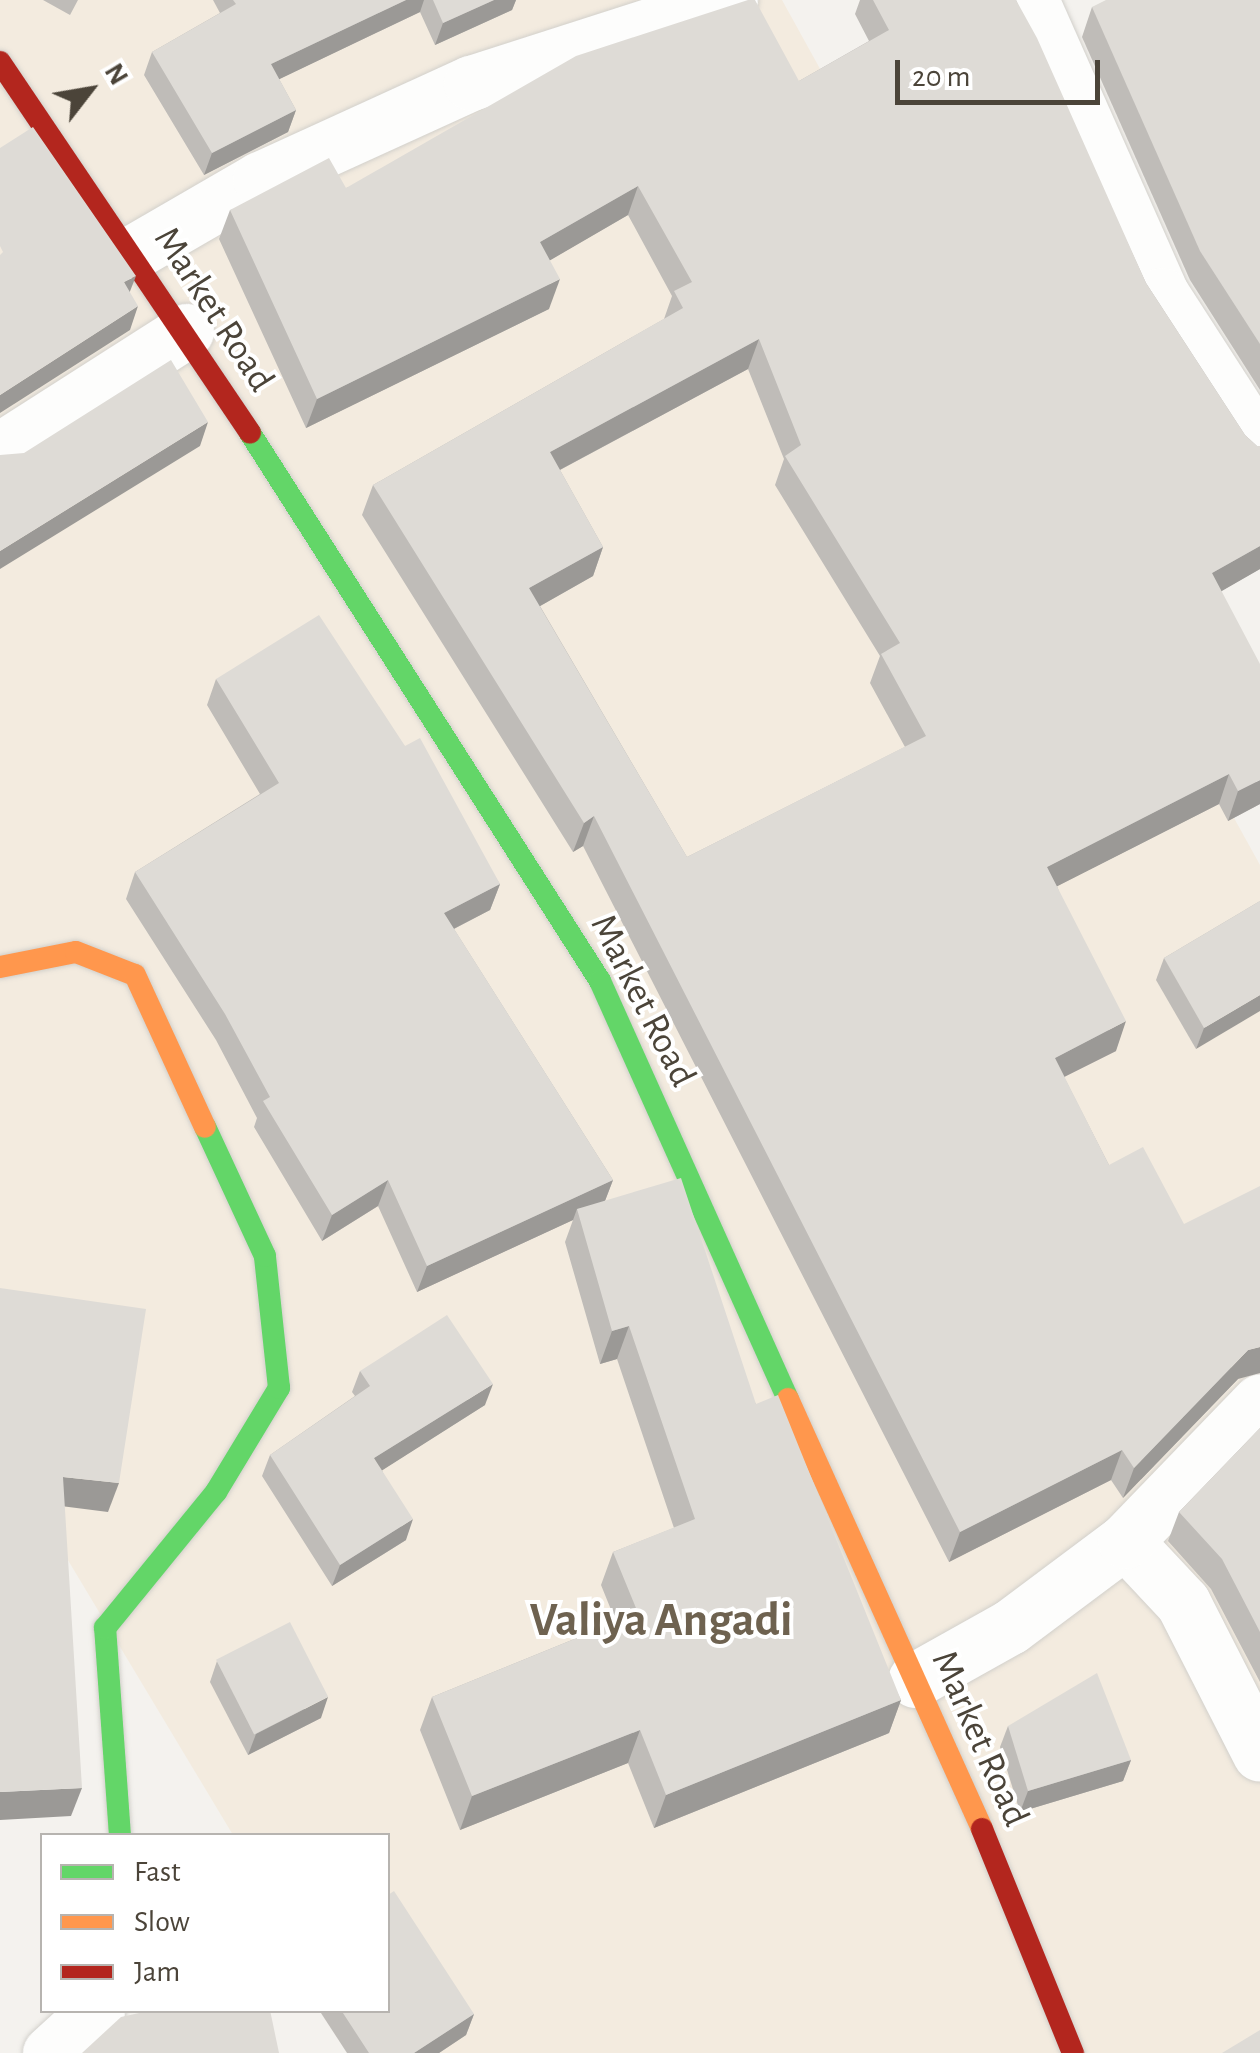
<!DOCTYPE html>
<style>
body{margin:0}
#map{position:relative;width:1260px;height:2053px;overflow:hidden;background:#f4f2ee;font-family:"Alegreya Sans",sans-serif}
div>[style]{position:absolute}
[style*='--x']{left:calc(var(--x)*1px);top:calc(var(--y)*1px);width:calc(var(--w)*1px);rotate:calc(var(--a)*1deg)}
.commercial>*{inset:0;background:#f3ebdf}
.roads{filter:drop-shadow(0 0 2px #d2d0cb) drop-shadow(0 0 2px #d2d0cb)}
.street>*{height:55px;margin:-27.5px;padding:0 27.5px;transform-origin:27.5px;border-radius:27.5px;background:#fdfdfc}
.fast>*{height:22px;margin:-11px;padding:0 11px;transform-origin:11px;border-radius:11px;background:#63d668}
.slow>*{height:22px;margin:-11px;padding:0 11px;transform-origin:11px;border-radius:11px;background:#ff974d}
.jam>*{height:22px;margin:-11px;padding:0 11px;transform-origin:11px;border-radius:11px;background:#b3261e}
.wall>*{inset:0;background:#bfbcb8}
.shaded-wall>*{inset:0;background:#9b9996}
.building>*{inset:0;background:#dedbd6;transform-origin:0 0}
span{translate:-50% -50%;white-space:nowrap;text-align:center;line-height:1.15;-webkit-text-stroke:8px #fff;paint-order:stroke}
.street-label{font-size:38px;color:#4b4439}
.district-label{font-size:48px;color:#6e6250;font-weight:700}
.legend{position:absolute;left:40px;top:1833px;width:350px;height:180px;box-sizing:border-box;background:#fff;border:2px solid #b7b4b0;margin:0;padding:12px 18px;list-style:none;font-size:30px;color:#4b4439}
.legend li{display:flex;align-items:center;gap:20px;height:50px}
.legend b{width:50px;border:2px solid #b7b4b0}
.north{position:absolute;left:40px;top:40px;width:100px;height:100px;-webkit-text-stroke:8px #fff;paint-order:stroke;rotate:59deg;font-size:28px;font-weight:700;line-height:40px;text-align:center;color:#4b4439}
.north::after{content:'';display:block;margin:auto;width:35px;height:45px;background:#4b4439;clip-path:polygon(50% 0,100% 100%,50% 72%,0 100%)}
.scale{position:absolute;left:895px;top:60px;width:205px;height:45px;box-sizing:border-box;border:5px solid #4b4439;border-top:0;padding-left:12px;font-size:30px;line-height:35px;white-space:nowrap;color:#4b4439;-webkit-text-stroke:8px #fff;paint-order:stroke}
</style>
<div id="map">
<div class="commercial">
<div style="clip-path:polygon(0 0,782px 0,1260px 865px,1260px 2053px,364px 2053px,388px 2010px,388px 1836px,233px 1835px,0 1447px)"></div>
</div>
<div class="roads">
<div class="street">
<div style="--x:1031;--y:0;--w:323;--a:66.1"></div>
<div style="--x:1162;--y:295;--w:181;--a:57.2"></div>
<div style="--x:134;--y:252;--w:146;--a:-30.1"></div>
<div style="--x:260;--y:179;--w:232;--a:-24.5"></div>
<div style="--x:471;--y:83;--w:272;--a:-17.8"></div>
<div style="--x:0;--y:450;--w:221;--a:-32.6"></div>
<div style="--x:1125;--y:1541;--w:85;--a:46.9"></div>
<div style="--x:1183;--y:1603;--w:169;--a:63"></div>
<div style="--x:915;--y:1680;--w:109;--a:-29.2"></div>
<div style="--x:1010;--y:1627;--w:144;--a:-36.8"></div>
<div style="--x:1125;--y:1541;--w:194;--a:-46"></div>
<div style="--x:50;--y:2053;--w:64;--a:-42.5"></div>
</div>
<div class="fast">
<div style="--x:250;--y:433;--w:650;--a:57.43"></div>
<div style="--x:600;--y:981;--w:458;--a:65.8"></div>
<div style="--x:120;--y:1836;--w:209;--a:-94.1"></div>
<div style="--x:105;--y:1628;--w:176;--a:-50.8"></div>
<div style="--x:216;--y:1492;--w:122;--a:-58.8"></div>
<div style="--x:279;--y:1388;--w:133;--a:-96.1"></div>
<div style="--x:265;--y:1256;--w:142;--a:-114.9"></div>
</div>
<div class="slow">
<div style="--x:0;--y:967;--w:77;--a:-11.2"></div>
<div style="--x:76;--y:952;--w:63;--a:21.3"></div>
<div style="--x:135;--y:975;--w:167;--a:65.3"></div>
<div style="--x:788;--y:1399;--w:472;--a:65.7"></div>
</div>
<div class="jam">
<div style="--x:0;--y:62;--w:447;--a:56"></div>
<div style="--x:982;--y:1829;--w:242;--a:67.9"></div>
</div>
</div>
<div class="wall">
<div style="clip-path:polygon(43px 0,78px 0,70px 15px)"></div>
<div style="clip-path:polygon(213px 0,516px 0,512px 10px,435px 45px,420px 12px,279px 79px,296px 110px,288px 132px,204px 175px,144px 75px,152px 52px,220px 13px)"></div>
<div style="clip-path:polygon(evenodd,860px 0,1016px 0,1146px 283px,1245px 435px,1257px 446px,1260px 446px,1260px 569px,1221px 591px,1260px 804px,1228px 821px,1219px 804px,1057px 886px,1116px 1051px,1064px 1077px,1109px 1165px,1238px 1379px,1123px 1498px,1111px 1480px,949px 1562px,583px 846px,573px 852px,362px 515px,373px 485px,664px 319px,672px 296px,628px 215px,550px 260px,549px 309px,306px 428px,219px 239px,230px 210px,346px 188px,799px 81px,869px 41px,855px 14px,860px 0,748px 369px,784px 459px,775px 485px,880px 656px,870px 683px,905px 747px,687px 857px,540px 606px,593px 576px,603px 547px,560px 470px,748px 369px)"></div>
<div style="clip-path:polygon(1260px 0,1260px 390px,1190px 280px,1082px 37px,1092px 7px)"></div>
<div style="clip-path:polygon(216px 679px,405px 746px,500px 884px,490px 910px,454px 929px,613px 1180px,605px 1201px,756px 1404px,901px 1700px,889px 1733px,654px 1828px,628px 1763px,460px 1830px,420px 1730px,432px 1697px,616px 1622px,601px 1585px,613px 1552px,674px 1528px,617px 1359px,600px 1364px,565px 1242px,573px 1220px,417px 1292px,378px 1206px,322px 1241px,254px 1127px,257px 1118px,216px 1040px,126px 899px,135px 872px,260px 794px,207px 705px)"></div>
<div style="clip-path:polygon(1260px 901px,1196px 1049px,1156px 980px,1164px 958px)"></div>
<div style="clip-path:polygon(360px 1371px,485px 1405px,382px 1470px,406px 1540px,332px 1586px,262px 1476px,270px 1455px,355px 1396px,352px 1392px)"></div>
<div style="clip-path:polygon(1260px 1428px,1260px 1682px,1211px 1589px,1168px 1541px,1179px 1512px)"></div>
<div style="clip-path:polygon(217px 1661px,321px 1718px,248px 1755px,210px 1682px)"></div>
<div style="clip-path:polygon(1008px 1726px,1131px 1760px,1123px 1781px,1020px 1812px,1000px 1747px)"></div>
<div style="clip-path:polygon(319px 2010px,388px 2010px,474px 2014px,466px 2035px,439px 2053px,347px 2053px)"></div>
</div>
<div class="shaded-wall">
<div style="clip-path:polygon(406px 0,424px 0,420px 12px,263px 87px,271px 64px)"></div>
<div style="clip-path:polygon(494px 0,516px 0,512px 10px,435px 45px,443px 23px)"></div>
<div style="clip-path:polygon(296px 110px,288px 132px,204px 175px,212px 153px)"></div>
<div style="clip-path:polygon(638px 186px,628px 215px,530px 272px,540px 242px)"></div>
<div style="clip-path:polygon(136px 276px,127px 299px,124px 282px)"></div>
<div style="clip-path:polygon(560px 279px,549px 309px,306px 428px,317px 399px)"></div>
<div style="clip-path:polygon(138px 306px,130px 330px,0 413px,0 395px)"></div>
<div style="clip-path:polygon(759px 339px,748px 369px,539px 481px,550px 452px)"></div>
<div style="clip-path:polygon(208px 422px,200px 446px,0 569px,0 551px)"></div>
<div style="clip-path:polygon(1260px 546px,1260px 569px,1201px 603px,1212px 573px)"></div>
<div style="clip-path:polygon(603px 547px,593px 576px,519px 618px,529px 588px)"></div>
<div style="clip-path:polygon(1229px 774px,1219px 804px,1036px 897px,1047px 867px)"></div>
<div style="clip-path:polygon(1260px 780px,1260px 804px,1228px 821px,1238px 791px)"></div>
<div style="clip-path:polygon(594px 816px,583px 846px,573px 852px,584px 823px)"></div>
<div style="clip-path:polygon(500px 884px,490px 910px,434px 939px,444px 913px)"></div>
<div style="clip-path:polygon(1260px 995px,1260px 1011px,1196px 1049px,1204px 1028px)"></div>
<div style="clip-path:polygon(1126px 1021px,1116px 1051px,1044px 1087px,1055px 1058px)"></div>
<div style="clip-path:polygon(388px 1180px,378px 1206px,322px 1241px,332px 1215px)"></div>
<div style="clip-path:polygon(613px 1180px,603px 1206px,577px 1209px,573px 1220px,417px 1292px,427px 1266px)"></div>
<div style="clip-path:polygon(629px 1326px,617px 1359px,600px 1364px,612px 1331px)"></div>
<div style="clip-path:polygon(1260px 1347px,1260px 1373px,1238px 1379px,1123px 1498px,1134px 1468px,1248px 1350px)"></div>
<div style="clip-path:polygon(493px 1384px,485px 1405px,367px 1480px,374px 1458px)"></div>
<div style="clip-path:polygon(1122px 1450px,1111px 1480px,949px 1562px,960px 1532px)"></div>
<div style="clip-path:polygon(63px 1477px,119px 1483px,108px 1512px,53px 1505px)"></div>
<div style="clip-path:polygon(413px 1519px,406px 1540px,332px 1586px,340px 1565px)"></div>
<div style="clip-path:polygon(328px 1697px,321px 1718px,248px 1755px,256px 1734px)"></div>
<div style="clip-path:polygon(901px 1700px,889px 1733px,654px 1828px,666px 1795px)"></div>
<div style="clip-path:polygon(640px 1730px,628px 1763px,460px 1830px,472px 1796px)"></div>
<div style="clip-path:polygon(1131px 1760px,1123px 1781px,1020px 1812px,1028px 1791px)"></div>
<div style="clip-path:polygon(82px 1788px,71px 1816px,0 1820px,0 1792px)"></div>
<div style="clip-path:polygon(474px 2014px,466px 2035px,439px 2053px,414px 2053px)"></div>
</div>
<div class="building">
<div style="clip-path:polygon(233px 0,406px 0,271px 64px,296px 110px,212px 153px,152px 52px,236px 4px)"></div>
<div style="clip-path:polygon(433px 0,494px 0,443px 23px)"></div>
<div style="clip-path:polygon(evenodd,748px 0,755px 0,799px 81px,889px 30px,873px 0,1016px 0,1037px 38px,1146px 283px,1245px 435px,1257px 446px,1260px 446px,1260px 546px,1212px 573px,1260px 664px,1260px 780px,1238px 791px,1229px 774px,1047px 867px,1126px 1021px,1055px 1058px,1109px 1165px,1143px 1147px,1184px 1224px,1260px 1186px,1260px 1347px,1248px 1350px,1134px 1468px,1122px 1450px,960px 1532px,594px 816px,584px 823px,373px 485px,683px 308px,674px 291px,692px 282px,638px 186px,540px 242px,560px 279px,317px 399px,230px 210px,329px 158px,346px 188px,576px 56px,748px 0,759px 339px,801px 445px,785px 456px,900px 643px,881px 654px,926px 736px,687px 857px,529px 588px,603px 547px,550px 452px,759px 339px)"></div>
<div style="clip-path:polygon(1106px 0,1260px 0,1260px 344px,1200px 251px,1092px 7px)"></div>
<div style="clip-path:polygon(33px 127px,136px 276px,124px 282px,138px 306px,0 395px,0 255px,3px 252px,0 246px,0 148px)"></div>
<div style="clip-path:polygon(171px 360px,208px 422px,0 551px,0 455px,24px 453px)"></div>
<div style="clip-path:polygon(319px 615px,405px 746px,420px 738px,500px 884px,444px 913px,613px 1180px,427px 1266px,388px 1180px,332px 1215px,263px 1101px,270px 1097px,225px 1014px,135px 872px,279px 783px,216px 679px)"></div>
<div style="clip-path:polygon(1260px 901px,1260px 995px,1204px 1028px,1164px 958px)"></div>
<div style="clip-path:polygon(681px 1178px,756px 1404px,778px 1395px,901px 1700px,666px 1795px,640px 1730px,472px 1796px,432px 1697px,638px 1613px,613px 1552px,695px 1519px,629px 1326px,612px 1331px,577px 1209px)"></div>
<div style="clip-path:polygon(0 1288px,146px 1309px,119px 1483px,63px 1477px,82px 1788px,0 1792px)"></div>
<div style="clip-path:polygon(447px 1315px,493px 1384px,374px 1458px,413px 1519px,340px 1565px,270px 1455px,370px 1386px,360px 1371px)"></div>
<div style="clip-path:polygon(1260px 1428px,1260px 1632px,1222px 1559px,1179px 1512px)"></div>
<div style="left:290px;top:1622px;width:84px;height:83px;rotate:63deg"></div>
<div style="clip-path:polygon(1097px 1673px,1131px 1760px,1028px 1791px,1008px 1726px)"></div>
<div style="clip-path:polygon(394px 1891px,474px 2014px,414px 2053px,369px 2053px,341px 2010px,388px 2010px,388px 1895px)"></div>
<div style="clip-path:polygon(153px 2010px,270px 2010px,279px 2053px,82px 2053px,121px 2017px)"></div>
<div style="clip-path:polygon(1260px 2030px,1260px 2053px,1222px 2053px)"></div>
</div>
<div class="street-label">
<span style="left:213px;top:310px;rotate:57deg">Market Road</span>
<span style="left:642px;top:1001px;rotate:63deg">Market Road</span>
<span style="left:979px;top:1739px;rotate:66deg">Market Road</span>
</div>
<div class="district-label">
<span style="left:661px;top:1622px">Valiya Angadi</span>
</div>
<ul class="legend">
<li><b style="height:12px;background:#63d668"></b>Fast</li>
<li><b style="height:12px;background:#ff974d"></b>Slow</li>
<li><b style="height:12px;background:#b3261e"></b>Jam</li>
</ul>
<div class="north">N</div>
<div class="scale">20 m</div>
</div>
